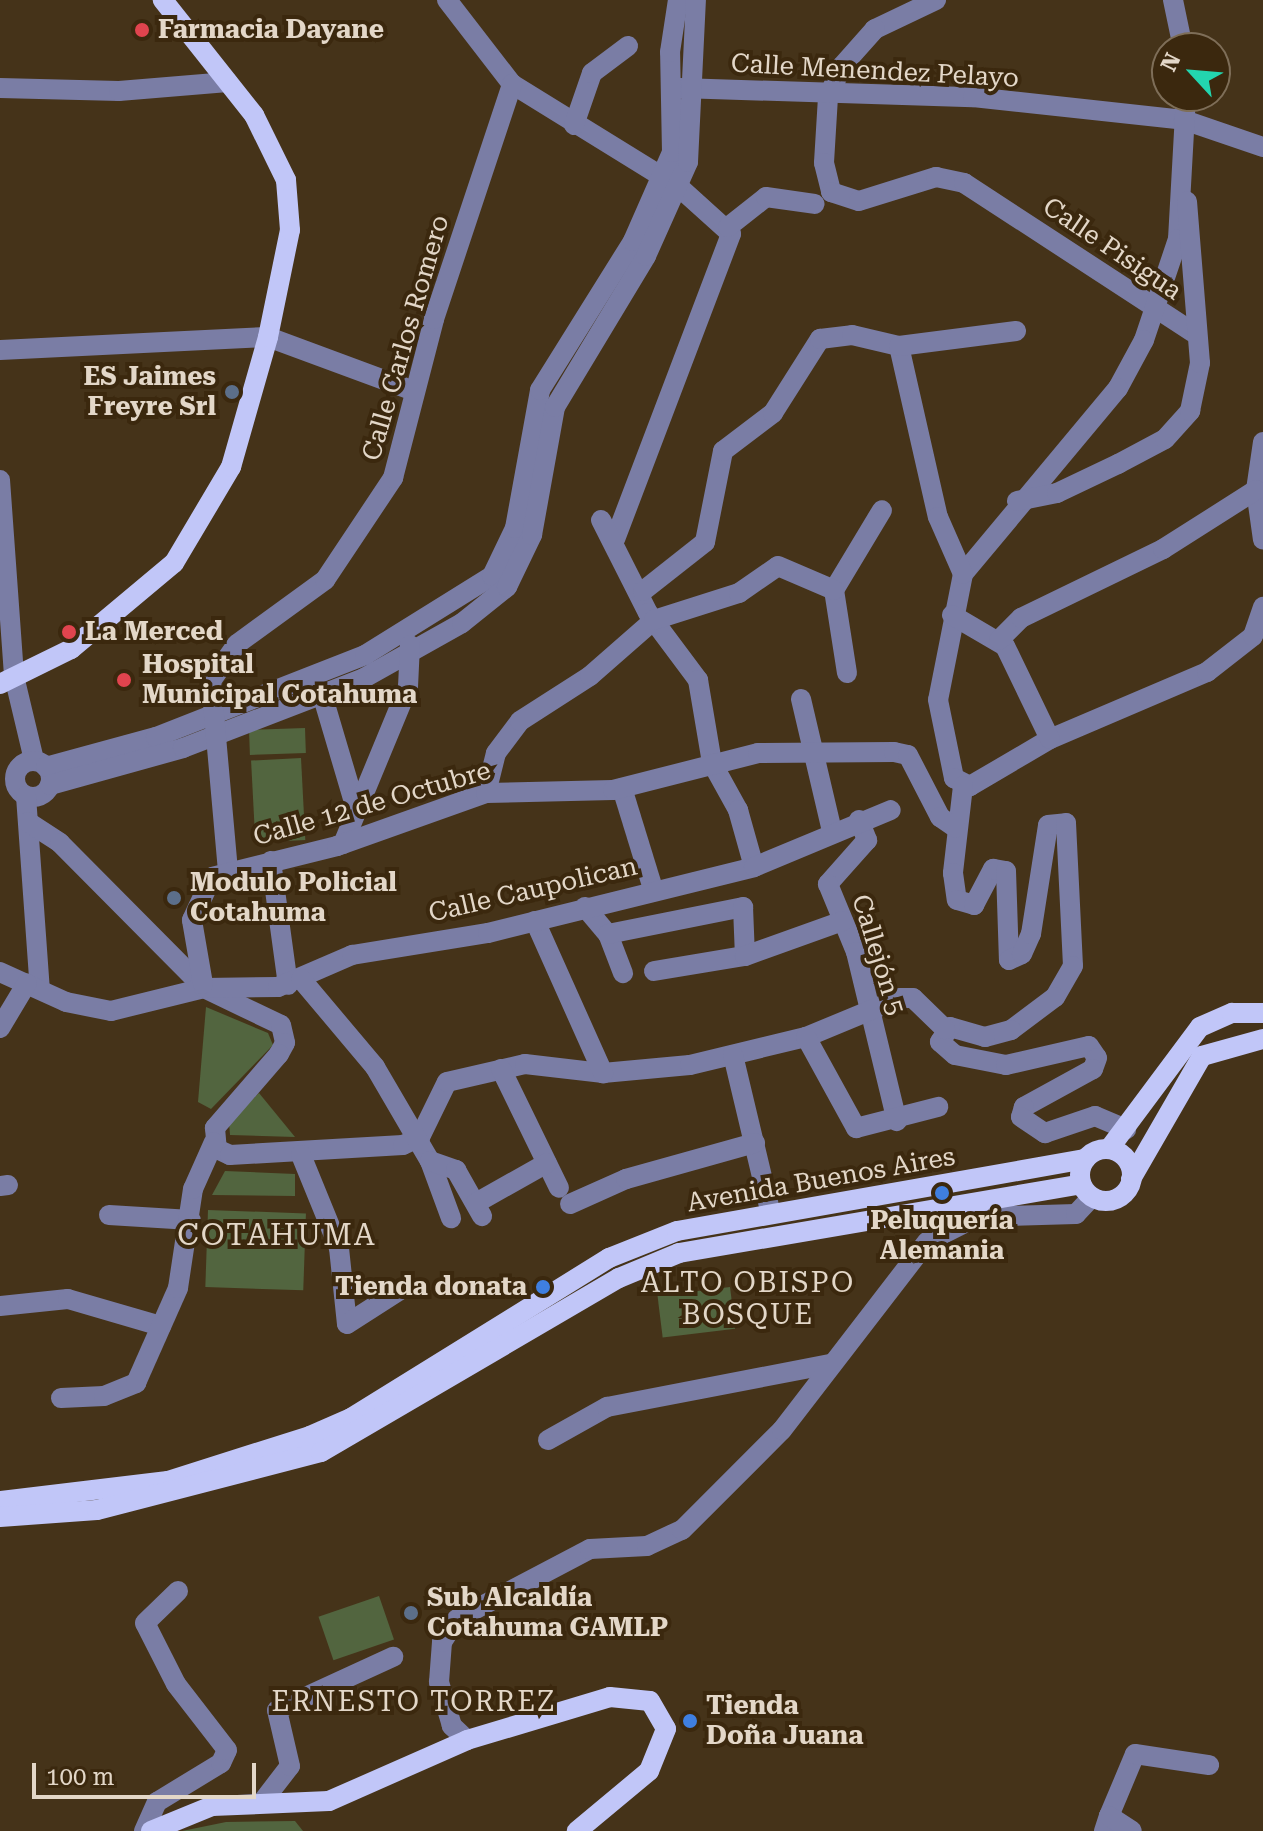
<!DOCTYPE html>
<meta charset="utf-8">
<style>
body{margin:0}
#map{position:relative;width:1263px;height:1831px;overflow:hidden;background:#453319;font-family:"Roboto Serif",serif}
div>[style]{position:absolute}
[style*='--x']{left:calc(var(--x)*1px);top:calc(var(--y)*1px);width:calc(var(--w)*1px);rotate:calc(var(--a)*1deg)}
.green>*{inset:0;background:#52653f;transform-origin:0 0}
.minor>*{height:20px;margin:-10px;padding:0 10px;transform-origin:10px;border-radius:10px;background:#7a7da5}
.minor>.ring{margin:-10px;padding:0;box-sizing:content-box;background:none;border:20px solid #7a7da5;border-radius:50%}
.major>*{height:20px;margin:-10px;padding:0 10px;transform-origin:10px;border-radius:10px;background:#c1c6f8}
.major>.ring{margin:-10px;padding:0;box-sizing:content-box;background:none;border:20px solid #c1c6f8;border-radius:50%}
.dots>*{width:22px;height:22px;translate:-50% -50%;box-sizing:border-box;border:4px solid #3b280e;border-radius:50%}
span{translate:-50% -50%;white-space:nowrap;text-align:center;line-height:1.15;-webkit-text-stroke:8px #3b280e;paint-order:stroke}
.poi-label{font-size:26px;color:#e3d7c8;font-weight:700}
.left{translate:0 -50%;text-align:left}
.right{translate:-100% -50%;text-align:right}
.street-label{font-size:26px;color:#e3d7c8}
.neighbourhood-label{font-size:28px;color:#e3d7c8;letter-spacing:2px}
.quarter-label{font-size:30px;color:#e3d7c8;letter-spacing:2px}
.north{position:absolute;left:1151px;top:32px;width:80px;height:80px;box-sizing:border-box;background:#3b280e;border:2px solid #7e6e58;border-radius:50%;rotate:296deg;font-size:22px;font-weight:700;line-height:32px;text-align:center;color:#e3d7c8}
.north::after{content:'';display:block;margin:auto;width:28px;height:36px;background:#23d5af;clip-path:polygon(50% 0,100% 100%,50% 72%,0 100%)}
.scale{position:absolute;left:32px;top:1763px;width:224px;height:36px;box-sizing:border-box;border:4px solid #e3d7c8;border-top:0;padding-left:10px;font-size:24px;line-height:28px;white-space:nowrap;color:#e3d7c8;-webkit-text-stroke:6px #3b280e;paint-order:stroke}
</style>
<div id="map">
<div class="green">
<div style="left:305px;top:728px;width:25px;height:56px;rotate:88deg"></div>
<div style="left:301px;top:758px;width:82px;height:50px;rotate:87deg"></div>
<div style="clip-path:polygon(206px 1007px,268px 1033px,273px 1045px,211px 1109px,198px 1102px)"></div>
<div style="clip-path:polygon(259px 1093px,295px 1137px,230px 1135px,229px 1122px)"></div>
<div style="clip-path:polygon(225px 1171px,295px 1174px,295px 1196px,212px 1195px)"></div>
<div style="left:208px;top:1210px;width:98px;height:77px;rotate:2deg"></div>
<div style="left:730px;top:1287px;width:42px;height:73px;rotate:83deg"></div>
<div style="left:379px;top:1596px;width:46px;height:64px;rotate:71deg"></div>
<div style="clip-path:polygon(295px 1821px,303px 1831px,182px 1831px,226px 1822px)"></div>
</div>
<div class="minor">
<div style="--x:447;--y:0;--w:106;--a:52.3"></div>
<div style="--x:512;--y:84;--w:196;--a:31.7"></div>
<div style="--x:679;--y:187;--w:70;--a:42.1"></div>
<div style="--x:731;--y:234;--w:326;--a:110.8"></div>
<div style="--x:936;--y:0;--w:68;--a:154.6"></div>
<div style="--x:875;--y:29;--w:50;--a:131.7"></div>
<div style="--x:842;--y:66;--w:34;--a:114"></div>
<div style="--x:828;--y:97;--w:66;--a:93.5"></div>
<div style="--x:824;--y:163;--w:30;--a:76"></div>
<div style="--x:831;--y:192;--w:29;--a:18"></div>
<div style="--x:859;--y:201;--w:81;--a:-17.3"></div>
<div style="--x:936;--y:177;--w:29;--a:12"></div>
<div style="--x:964;--y:183;--w:273;--a:33.1"></div>
<div style="--x:1173;--y:0;--w:49;--a:78.2"></div>
<div style="--x:0;--y:88;--w:119;--a:1.4"></div>
<div style="--x:119;--y:91;--w:109;--a:-4.7"></div>
<div style="--x:680;--y:88;--w:293;--a:1.8"></div>
<div style="--x:973;--y:97;--w:212;--a:6.2"></div>
<div style="--x:1184;--y:120;--w:83;--a:18.9"></div>
<div style="--x:1186;--y:96;--w:143;--a:93.2"></div>
<div style="--x:1178;--y:239;--w:107;--a:108.6"></div>
<div style="--x:1144;--y:340;--w:55;--a:118.4"></div>
<div style="--x:1118;--y:388;--w:242;--a:129.8"></div>
<div style="--x:963;--y:574;--w:128;--a:101.2"></div>
<div style="--x:938;--y:700;--w:80;--a:78.4"></div>
<div style="--x:954;--y:778;--w:18;--a:27"></div>
<div style="--x:970;--y:786;--w:93;--a:-30.4"></div>
<div style="--x:1050;--y:739;--w:171;--a:-23.1"></div>
<div style="--x:1207;--y:672;--w:58;--a:-38"></div>
<div style="--x:1253;--y:636;--w:31;--a:-71"></div>
<div style="--x:574;--y:125;--w:55;--a:-70.9"></div>
<div style="--x:592;--y:73;--w:45;--a:-36.9"></div>
<div style="--x:728;--y:227;--w:48;--a:-38.3"></div>
<div style="--x:766;--y:197;--w:49;--a:8.1"></div>
<div style="--x:899;--y:346;--w:175;--a:77.2"></div>
<div style="--x:938;--y:517;--w:62;--a:66.3"></div>
<div style="--x:0;--y:350;--w:268;--a:-2.8"></div>
<div style="--x:268;--y:337;--w:156;--a:20.3"></div>
<div style="--x:1263;--y:442;--w:49;--a:98.3"></div>
<div style="--x:1256;--y:490;--w:50;--a:82"></div>
<div style="--x:0;--y:480;--w:196;--a:85.9"></div>
<div style="--x:14;--y:676;--w:86;--a:76.6"></div>
<div style="--x:1017;--y:501;--w:41;--a:-11.3"></div>
<div style="--x:1057;--y:493;--w:68;--a:-25.4"></div>
<div style="--x:1118;--y:464;--w:53;--a:-28"></div>
<div style="--x:1165;--y:439;--w:38;--a:-48"></div>
<div style="--x:1190;--y:411;--w:49;--a:-78.2"></div>
<div style="--x:1200;--y:363;--w:162;--a:-94.6"></div>
<div style="--x:601;--y:520;--w:104;--a:63.2"></div>
<div style="--x:648;--y:613;--w:84;--a:53.3"></div>
<div style="--x:698;--y:680;--w:84;--a:80.4"></div>
<div style="--x:712;--y:763;--w:54;--a:61"></div>
<div style="--x:738;--y:810;--w:59;--a:74.3"></div>
<div style="--x:643;--y:591;--w:79;--a:-38.3"></div>
<div style="--x:705;--y:542;--w:93;--a:-78.8"></div>
<div style="--x:723;--y:451;--w:63;--a:-37.2"></div>
<div style="--x:773;--y:413;--w:88;--a:-57.6"></div>
<div style="--x:820;--y:339;--w:32;--a:-7"></div>
<div style="--x:852;--y:335;--w:48;--a:13.2"></div>
<div style="--x:899;--y:346;--w:118;--a:-7.3"></div>
<div style="--x:952;--y:615;--w:61;--a:30.3"></div>
<div style="--x:1005;--y:646;--w:103;--a:64.2"></div>
<div style="--x:999;--y:640;--w:31;--a:-45"></div>
<div style="--x:1021;--y:618;--w:158;--a:-25.9"></div>
<div style="--x:1163;--y:549;--w:110;--a:-32.4"></div>
<div style="--x:847;--y:673;--w:84;--a:-98.9"></div>
<div style="--x:834;--y:590;--w:93;--a:-59"></div>
<div style="--x:322;--y:694;--w:113;--a:73.5"></div>
<div style="--x:801;--y:699;--w:136;--a:76.8"></div>
<div class="ring" style="left:15px;top:761px;width:16px;height:16px"></div>
<div style="--x:46;--y:767;--w:114;--a:-15.3"></div>
<div style="--x:156;--y:737;--w:225;--a:-21.4"></div>
<div style="--x:365;--y:655;--w:150;--a:-31.9"></div>
<div style="--x:492;--y:576;--w:53;--a:-64.4"></div>
<div style="--x:515;--y:528;--w:140;--a:-79.7"></div>
<div style="--x:540;--y:390;--w:176;--a:-58"></div>
<div style="--x:633;--y:241;--w:97;--a:-66.3"></div>
<div style="--x:672;--y:152;--w:100;--a:-91.1"></div>
<div style="--x:670;--y:52;--w:53;--a:-81.3"></div>
<div style="--x:50;--y:785;--w:138;--a:-15.5"></div>
<div style="--x:183;--y:748;--w:194;--a:-21.1"></div>
<div style="--x:364;--y:678;--w:112;--a:-29.3"></div>
<div style="--x:462;--y:623;--w:58;--a:-38.7"></div>
<div style="--x:507;--y:587;--w:58;--a:-64.3"></div>
<div style="--x:532;--y:535;--w:130;--a:-79.8"></div>
<div style="--x:555;--y:407;--w:176;--a:-58.9"></div>
<div style="--x:646;--y:256;--w:103;--a:-65.9"></div>
<div style="--x:688;--y:162;--w:162;--a:-87.2"></div>
<div style="--x:963;--y:786;--w:88;--a:96.6"></div>
<div style="--x:953;--y:873;--w:27;--a:82"></div>
<div style="--x:957;--y:900;--w:18;--a:16"></div>
<div style="--x:974;--y:905;--w:41;--a:-62.2"></div>
<div style="--x:993;--y:869;--w:13;--a:9"></div>
<div style="--x:1006;--y:871;--w:89;--a:88.1"></div>
<div style="--x:1009;--y:960;--w:14;--a:-25"></div>
<div style="--x:1022;--y:954;--w:22;--a:-66"></div>
<div style="--x:1031;--y:934;--w:110;--a:-81.1"></div>
<div style="--x:1048;--y:825;--w:18;--a:-6"></div>
<div style="--x:1066;--y:823;--w:143;--a:87.2"></div>
<div style="--x:1073;--y:966;--w:36;--a:120"></div>
<div style="--x:1055;--y:997;--w:55;--a:143.1"></div>
<div style="--x:1011;--y:1030;--w:27;--a:165"></div>
<div style="--x:985;--y:1037;--w:36;--a:-164"></div>
<div style="--x:950;--y:1027;--w:18;--a:124"></div>
<div style="--x:940;--y:1042;--w:20;--a:41"></div>
<div style="--x:955;--y:1055;--w:52;--a:11.1"></div>
<div style="--x:1006;--y:1065;--w:85;--a:-12.9"></div>
<div style="--x:1089;--y:1046;--w:14;--a:56"></div>
<div style="--x:1097;--y:1058;--w:12;--a:110"></div>
<div style="--x:1093;--y:1069;--w:79;--a:151.2"></div>
<div style="--x:1024;--y:1107;--w:10;--a:107"></div>
<div style="--x:1021;--y:1117;--w:29;--a:34"></div>
<div style="--x:1045;--y:1133;--w:53;--a:-18.8"></div>
<div style="--x:1095;--y:1116;--w:34;--a:23"></div>
<div style="--x:622;--y:788;--w:106;--a:72.9"></div>
<div style="--x:486;--y:793;--w:41;--a:-76"></div>
<div style="--x:496;--y:753;--w:40;--a:-53"></div>
<div style="--x:520;--y:721;--w:83;--a:-32.7"></div>
<div style="--x:590;--y:676;--w:85;--a:-41.2"></div>
<div style="--x:654;--y:620;--w:89;--a:-17.6"></div>
<div style="--x:739;--y:593;--w:47;--a:-34.7"></div>
<div style="--x:778;--y:566;--w:61;--a:23.2"></div>
<div style="--x:26;--y:796;--w:194;--a:85.9"></div>
<div style="--x:859;--y:820;--w:22;--a:68"></div>
<div style="--x:867;--y:840;--w:59;--a:131.6"></div>
<div style="--x:828;--y:884;--w:74;--a:67.6"></div>
<div style="--x:856;--y:952;--w:174;--a:76.4"></div>
<div style="--x:28;--y:822;--w:38;--a:33"></div>
<div style="--x:60;--y:843;--w:204;--a:45.2"></div>
<div style="--x:204;--y:988;--w:85;--a:25.7"></div>
<div style="--x:281;--y:1025;--w:18;--a:77"></div>
<div style="--x:285;--y:1043;--w:13;--a:119"></div>
<div style="--x:279;--y:1054;--w:98;--a:130.9"></div>
<div style="--x:215;--y:1128;--w:21;--a:85"></div>
<div style="--x:217;--y:1149;--w:14;--a:25"></div>
<div style="--x:230;--y:1155;--w:173;--a:-3.3"></div>
<div style="--x:403;--y:1145;--w:19;--a:-25"></div>
<div style="--x:420;--y:1137;--w:61;--a:-63.9"></div>
<div style="--x:447;--y:1082;--w:80;--a:-13"></div>
<div style="--x:525;--y:1064;--w:79;--a:6.6"></div>
<div style="--x:603;--y:1073;--w:87;--a:-5.3"></div>
<div style="--x:690;--y:1065;--w:119;--a:-13.6"></div>
<div style="--x:806;--y:1037;--w:102;--a:-22.5"></div>
<div style="--x:900;--y:998;--w:13;--a:0"></div>
<div style="--x:913;--y:998;--w:45;--a:44.1"></div>
<div style="--x:343;--y:844;--w:170;--a:-67.5"></div>
<div style="--x:408;--y:687;--w:42;--a:-87.3"></div>
<div style="--x:271;--y:861;--w:125;--a:82.2"></div>
<div style="--x:228;--y:871;--w:191;--a:-95.1"></div>
<div style="--x:211;--y:681;--w:45;--a:-54.9"></div>
<div style="--x:237;--y:644;--w:109;--a:-36"></div>
<div style="--x:325;--y:580;--w:123;--a:-56.3"></div>
<div style="--x:393;--y:478;--w:164;--a:-75.5"></div>
<div style="--x:434;--y:319;--w:248;--a:-71.6"></div>
<div style="--x:585;--y:907;--w:35;--a:50"></div>
<div style="--x:608;--y:934;--w:42;--a:69"></div>
<div style="--x:535;--y:921;--w:167;--a:65.9"></div>
<div style="--x:608;--y:934;--w:138;--a:-11.3"></div>
<div style="--x:743;--y:907;--w:49;--a:87.7"></div>
<div style="--x:654;--y:971;--w:92;--a:-9.4"></div>
<div style="--x:745;--y:956;--w:104;--a:-19.7"></div>
<div style="--x:0;--y:972;--w:72;--a:24.4"></div>
<div style="--x:66;--y:1002;--w:46;--a:11.3"></div>
<div style="--x:111;--y:1011;--w:96;--a:-13.9"></div>
<div style="--x:204;--y:988;--w:74;--a:-0.8"></div>
<div style="--x:278;--y:987;--w:81;--a:-23.4"></div>
<div style="--x:352;--y:955;--w:138;--a:-9.2"></div>
<div style="--x:488;--y:933;--w:274;--a:-13.9"></div>
<div style="--x:754;--y:867;--w:148;--a:-22.6"></div>
<div style="--x:301;--y:979;--w:115;--a:49.9"></div>
<div style="--x:375;--y:1067;--w:109;--a:59.7"></div>
<div style="--x:430;--y:1161;--w:61;--a:69.8"></div>
<div style="--x:203;--y:984;--w:65;--a:-99.8"></div>
<div style="--x:192;--y:920;--w:47;--a:-65.1"></div>
<div style="--x:212;--y:877;--w:129;--a:-13.9"></div>
<div style="--x:337;--y:846;--w:158;--a:-19.6"></div>
<div style="--x:486;--y:793;--w:127;--a:-1.4"></div>
<div style="--x:613;--y:790;--w:150;--a:-14.3"></div>
<div style="--x:758;--y:753;--w:136;--a:-0.4"></div>
<div style="--x:894;--y:752;--w:14;--a:12"></div>
<div style="--x:908;--y:755;--w:70;--a:62.7"></div>
<div style="--x:940;--y:817;--w:19;--a:35"></div>
<div style="--x:0;--y:1028;--w:52;--a:-59"></div>
<div style="--x:806;--y:1037;--w:104;--a:61.2"></div>
<div style="--x:856;--y:1128;--w:85;--a:-14.4"></div>
<div style="--x:733;--y:1055;--w:163;--a:76.6"></div>
<div style="--x:501;--y:1069;--w:132;--a:64"></div>
<div style="--x:301;--y:1155;--w:100;--a:67.8"></div>
<div style="--x:339;--y:1248;--w:76;--a:84"></div>
<div style="--x:347;--y:1324;--w:63;--a:-32.7"></div>
<div style="--x:430;--y:1161;--w:28;--a:19"></div>
<div style="--x:456;--y:1170;--w:53;--a:60.5"></div>
<div style="--x:0;--y:1186;--w:8;--a:-7"></div>
<div style="--x:476;--y:1203;--w:81;--a:-29.4"></div>
<div style="--x:570;--y:1204;--w:61;--a:-24.1"></div>
<div style="--x:626;--y:1179;--w:134;--a:-15.6"></div>
<div style="--x:109;--y:1215;--w:82;--a:3.5"></div>
<div style="--x:0;--y:1306;--w:68;--a:-5.9"></div>
<div style="--x:68;--y:1299;--w:97;--a:16.2"></div>
<div style="--x:61;--y:1398;--w:43;--a:-2.7"></div>
<div style="--x:104;--y:1396;--w:35;--a:-22"></div>
<div style="--x:136;--y:1383;--w:104;--a:-66.1"></div>
<div style="--x:178;--y:1288;--w:100;--a:-81.4"></div>
<div style="--x:193;--y:1189;--w:51;--a:-65.9"></div>
<div style="--x:548;--y:1440;--w:68;--a:-29.2"></div>
<div style="--x:607;--y:1407;--w:228;--a:-10.9"></div>
<div style="--x:467;--y:1740;--w:21;--a:-137"></div>
<div style="--x:452;--y:1726;--w:46;--a:-106.5"></div>
<div style="--x:439;--y:1682;--w:40;--a:-85.7"></div>
<div style="--x:442;--y:1642;--w:27;--a:-57"></div>
<div style="--x:457;--y:1619;--w:150;--a:-27.8"></div>
<div style="--x:590;--y:1549;--w:57;--a:-3"></div>
<div style="--x:647;--y:1546;--w:38;--a:-25"></div>
<div style="--x:682;--y:1530;--w:141;--a:-45"></div>
<div style="--x:782;--y:1430;--w:237;--a:-52.4"></div>
<div style="--x:927;--y:1242;--w:56;--a:-26.6"></div>
<div style="--x:977;--y:1217;--w:99;--a:-1.7"></div>
<div style="--x:1076;--y:1214;--w:23;--a:-47"></div>
<div style="--x:263;--y:1801;--w:44;--a:-52.4"></div>
<div style="--x:290;--y:1766;--w:57;--a:-103.1"></div>
<div style="--x:277;--y:1710;--w:128;--a:-24.6"></div>
<div style="--x:1109;--y:1816;--w:67;--a:-67.2"></div>
<div style="--x:1135;--y:1754;--w:75;--a:8.5"></div>
<div style="--x:144;--y:1831;--w:32;--a:-66"></div>
<div style="--x:157;--y:1802;--w:75;--a:-31.4"></div>
<div style="--x:221;--y:1763;--w:14;--a:-65"></div>
<div style="--x:227;--y:1750;--w:83;--a:-127.7"></div>
<div style="--x:176;--y:1684;--w:68;--a:-116.9"></div>
<div style="--x:145;--y:1623;--w:46;--a:-44.1"></div>
<div style="--x:1104;--y:1831;--w:16;--a:-72"></div>
<div style="--x:1109;--y:1816;--w:27;--a:33"></div>
</div>
<div class="major">
<div style="--x:0;--y:684;--w:79;--a:-26.2"></div>
<div style="--x:71;--y:649;--w:134;--a:-39.9"></div>
<div style="--x:174;--y:563;--w:112;--a:-59.3"></div>
<div style="--x:231;--y:467;--w:135;--a:-74.1"></div>
<div style="--x:268;--y:337;--w:109;--a:-78.4"></div>
<div style="--x:290;--y:230;--w:50;--a:-94.6"></div>
<div style="--x:286;--y:180;--w:72;--a:-116.2"></div>
<div style="--x:254;--y:115;--w:147;--a:-128.4"></div>
<div style="--x:1109;--y:1149;--w:152;--a:-53.3"></div>
<div style="--x:1200;--y:1027;--w:35;--a:-24"></div>
<div style="--x:1232;--y:1013;--w:31;--a:0"></div>
<div class="ring" style="left:1080px;top:1149px;width:32px;height:32px"></div>
<div style="--x:1131;--y:1179;--w:142;--a:-60"></div>
<div style="--x:1202;--y:1056;--w:63;--a:-15.6"></div>
<div style="--x:0;--y:1501;--w:169;--a:-6.8"></div>
<div style="--x:168;--y:1481;--w:149;--a:-17.6"></div>
<div style="--x:310;--y:1436;--w:45;--a:-23.7"></div>
<div style="--x:351;--y:1418;--w:304;--a:-31.8"></div>
<div style="--x:609;--y:1258;--w:73;--a:-21.7"></div>
<div style="--x:677;--y:1231;--w:415;--a:-10"></div>
<div style="--x:0;--y:1517;--w:97;--a:-4.1"></div>
<div style="--x:97;--y:1510;--w:231;--a:-14.5"></div>
<div style="--x:321;--y:1452;--w:345;--a:-30.3"></div>
<div style="--x:619;--y:1278;--w:65;--a:-22.6"></div>
<div style="--x:679;--y:1253;--w:408;--a:-9.7"></div>
<div style="--x:151;--y:1831;--w:66;--a:-22.3"></div>
<div style="--x:212;--y:1806;--w:117;--a:-2.4"></div>
<div style="--x:329;--y:1801;--w:151;--a:-23.8"></div>
<div style="--x:467;--y:1740;--w:149;--a:-16.7"></div>
<div style="--x:610;--y:1697;--w:40;--a:5.7"></div>
<div style="--x:650;--y:1701;--w:32;--a:60"></div>
<div style="--x:666;--y:1729;--w:45;--a:112"></div>
<div style="--x:649;--y:1771;--w:94;--a:140.2"></div>
</div>
<div class="dots">
<div style="left:142px;top:30px;background:#e0444e"></div>
<div style="left:232px;top:392px;background:#5c6f8a"></div>
<div style="left:69px;top:632px;background:#e0444e"></div>
<div style="left:124px;top:680px;background:#e0444e"></div>
<div style="left:174px;top:898px;background:#5c6f8a"></div>
<div style="left:942px;top:1193px;background:#3f7fe0"></div>
<div style="left:543px;top:1287px;background:#3f7fe0"></div>
<div style="left:411px;top:1613px;background:#5c6f8a"></div>
<div style="left:690px;top:1721px;background:#3f7fe0"></div>
</div>
<div class="poi-label">
<span class="left" style="left:158px;top:30px">Farmacia Dayane</span>
<span class="right" style="left:216px;top:392px">ES Jaimes<br>Freyre Srl</span>
<span class="left" style="left:85px;top:632px">La Merced</span>
<span class="left" style="left:142px;top:680px">Hospital<br>Municipal Cotahuma</span>
<span class="left" style="left:190px;top:898px">Modulo Policial<br>Cotahuma</span>
<span style="left:942px;top:1236px">Peluquería<br>Alemania</span>
<span class="right" style="left:527px;top:1287px">Tienda donata</span>
<span class="left" style="left:427px;top:1613px">Sub Alcaldía<br>Cotahuma GAMLP</span>
<span class="left" style="left:706px;top:1721px">Tienda<br>Doña Juana</span>
</div>
<div class="street-label">
<span style="left:875px;top:71px;rotate:3deg">Calle Menendez Pelayo</span>
<span style="left:1112px;top:249px;rotate:34deg">Calle Pisigua</span>
<span style="left:406px;top:338px;rotate:-74deg">Calle Carlos Romero</span>
<span style="left:372px;top:804px;rotate:-16deg">Calle 12 de Octubre</span>
<span style="left:533px;top:890px;rotate:-13deg">Calle Caupolican</span>
<span style="left:878px;top:955px;rotate:73deg">Callejón 5</span>
<span style="left:821px;top:1180px;rotate:-10deg">Avenida Buenos Aires</span>
</div>
<div class="neighbourhood-label">
<span style="left:748px;top:1299px">ALTO OBISPO<br>BOSQUE</span>
<span style="left:414px;top:1702px">ERNESTO TORREZ</span>
</div>
<div class="quarter-label">
<span style="left:277px;top:1235px">COTAHUMA</span>
</div>
<div class="north">N</div>
<div class="scale">100 m</div>
</div>
